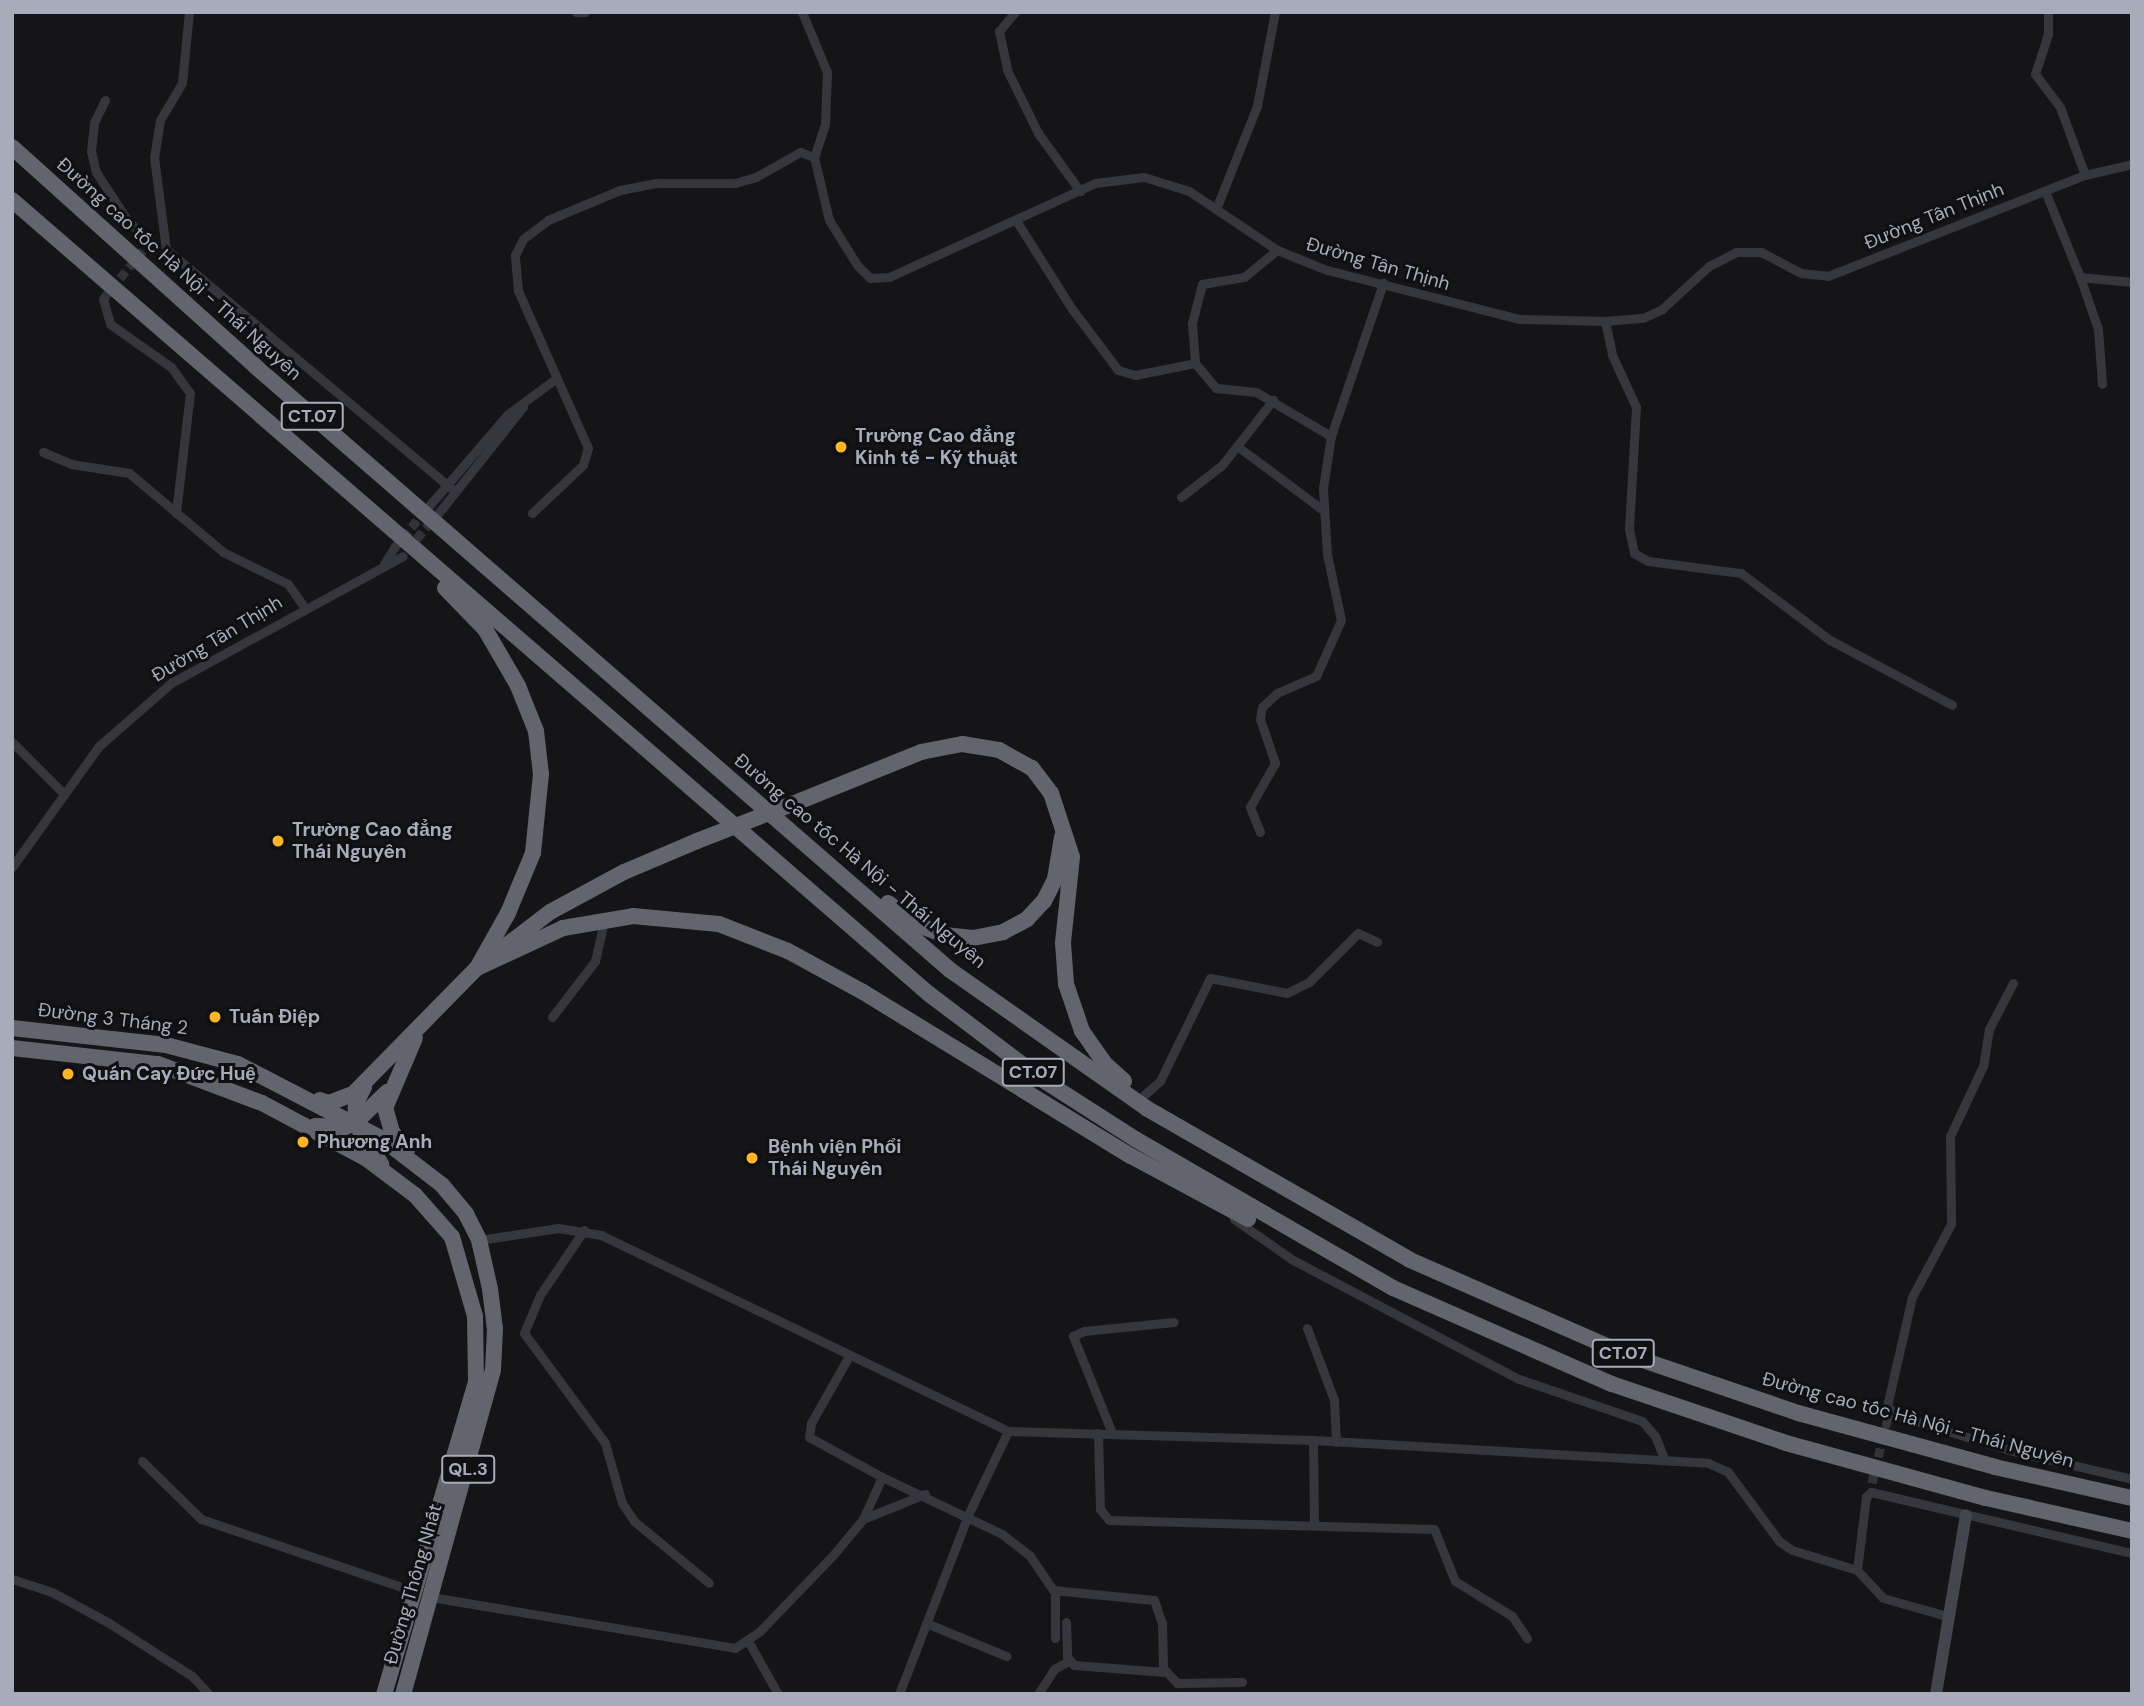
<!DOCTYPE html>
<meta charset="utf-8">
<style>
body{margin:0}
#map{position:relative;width:2144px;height:1706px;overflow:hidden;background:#151518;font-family:"DM Sans",sans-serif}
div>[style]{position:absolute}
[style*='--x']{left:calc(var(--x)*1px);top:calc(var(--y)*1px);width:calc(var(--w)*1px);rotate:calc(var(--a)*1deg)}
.street-tunnel>*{height:9px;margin-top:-4.5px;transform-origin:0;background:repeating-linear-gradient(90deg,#323338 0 9px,transparent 0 13.5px)}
.street>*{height:9px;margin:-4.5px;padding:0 4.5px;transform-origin:4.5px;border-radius:4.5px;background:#36373d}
.secondary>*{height:12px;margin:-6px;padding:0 6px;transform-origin:6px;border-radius:6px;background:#44464d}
.highway>*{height:16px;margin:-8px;padding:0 8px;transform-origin:8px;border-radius:8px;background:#62656e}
.highway-bridge>*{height:16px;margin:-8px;padding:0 8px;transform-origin:8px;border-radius:8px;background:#62656e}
.dots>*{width:19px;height:19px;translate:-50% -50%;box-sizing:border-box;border:4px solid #101013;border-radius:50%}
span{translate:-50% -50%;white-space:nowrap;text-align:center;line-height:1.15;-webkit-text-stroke:6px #101013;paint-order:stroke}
.shield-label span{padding:2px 5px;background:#101013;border:2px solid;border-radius:5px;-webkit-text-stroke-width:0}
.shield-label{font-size:18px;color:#a6acb9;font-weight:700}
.street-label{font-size:19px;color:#a6acb9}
.poi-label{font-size:19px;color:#a6acb9;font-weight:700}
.left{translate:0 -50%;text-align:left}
.frame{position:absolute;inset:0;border:14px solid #a6acb9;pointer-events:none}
</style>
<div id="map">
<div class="street-tunnel">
<div style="--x:103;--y:299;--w:65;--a:-50.6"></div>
<div style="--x:394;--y:548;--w:48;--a:-50"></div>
<div style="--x:408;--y:549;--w:39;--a:-50"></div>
<div style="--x:1872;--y:1483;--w:51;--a:-76.5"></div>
</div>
<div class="street">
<div style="--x:189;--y:12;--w:71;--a:95.6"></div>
<div style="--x:182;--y:83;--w:43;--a:120.7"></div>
<div style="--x:160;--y:120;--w:37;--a:99"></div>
<div style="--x:154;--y:157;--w:93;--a:82.6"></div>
<div style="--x:166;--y:249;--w:378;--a:40"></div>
<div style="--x:576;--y:12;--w:9;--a:0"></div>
<div style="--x:802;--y:12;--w:65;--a:67.4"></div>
<div style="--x:827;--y:72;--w:52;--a:92.2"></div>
<div style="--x:825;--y:124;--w:35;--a:108"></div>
<div style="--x:1015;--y:12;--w:25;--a:130"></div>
<div style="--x:999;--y:31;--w:40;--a:78"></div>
<div style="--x:1007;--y:70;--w:70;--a:63.8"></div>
<div style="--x:1038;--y:133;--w:72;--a:54.1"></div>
<div style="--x:2048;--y:12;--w:22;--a:90"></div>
<div style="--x:2048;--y:34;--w:42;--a:108"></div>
<div style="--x:2035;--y:74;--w:41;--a:52.9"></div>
<div style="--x:2060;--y:107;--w:72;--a:69.8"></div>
<div style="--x:105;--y:100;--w:25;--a:116"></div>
<div style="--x:94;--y:123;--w:28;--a:96"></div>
<div style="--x:91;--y:151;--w:22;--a:77"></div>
<div style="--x:96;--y:172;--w:59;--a:56.9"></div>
<div style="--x:128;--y:221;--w:33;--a:43"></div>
<div style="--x:2045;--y:191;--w:93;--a:67.9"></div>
<div style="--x:2080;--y:277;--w:52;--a:5.5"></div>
<div style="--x:1216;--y:209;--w:111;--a:-68.3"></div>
<div style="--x:1257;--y:106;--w:96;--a:-79.2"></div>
<div style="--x:1017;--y:222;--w:103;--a:57.7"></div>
<div style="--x:1072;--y:309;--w:76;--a:53"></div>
<div style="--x:1118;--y:370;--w:18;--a:16"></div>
<div style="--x:1135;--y:375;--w:61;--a:-11.3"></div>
<div style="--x:1195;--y:363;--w:33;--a:50"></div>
<div style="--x:1216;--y:388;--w:40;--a:5.7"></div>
<div style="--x:1256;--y:392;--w:87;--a:30.4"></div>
<div style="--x:2080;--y:277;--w:55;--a:70.9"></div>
<div style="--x:2098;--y:329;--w:55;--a:85.8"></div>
<div style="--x:103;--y:299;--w:26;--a:74"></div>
<div style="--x:110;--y:324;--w:75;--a:35.2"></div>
<div style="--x:171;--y:367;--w:32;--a:54"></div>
<div style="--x:190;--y:393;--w:121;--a:96.7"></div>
<div style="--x:1605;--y:321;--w:35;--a:78"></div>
<div style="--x:1612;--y:355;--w:57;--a:65.2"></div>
<div style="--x:1636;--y:407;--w:122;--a:93.3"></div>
<div style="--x:1629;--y:529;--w:25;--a:78"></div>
<div style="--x:1634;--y:553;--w:16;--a:30"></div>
<div style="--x:1648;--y:561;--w:94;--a:7.4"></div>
<div style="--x:1741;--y:573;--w:111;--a:37"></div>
<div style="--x:1830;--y:640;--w:138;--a:28"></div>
<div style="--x:1195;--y:363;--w:40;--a:-94.3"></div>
<div style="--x:1192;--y:323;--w:40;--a:-75.6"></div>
<div style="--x:1202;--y:284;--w:43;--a:-9.5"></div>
<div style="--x:1244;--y:277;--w:43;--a:-39.3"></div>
<div style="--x:1237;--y:446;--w:107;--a:36.7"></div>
<div style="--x:43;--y:452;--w:30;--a:23"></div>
<div style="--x:71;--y:464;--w:59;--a:8.8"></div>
<div style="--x:129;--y:473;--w:123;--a:40"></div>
<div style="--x:223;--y:552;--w:72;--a:26.2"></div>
<div style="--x:288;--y:584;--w:28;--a:55"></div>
<div style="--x:1181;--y:497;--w:52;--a:-38"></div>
<div style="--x:1222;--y:465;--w:83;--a:-51.9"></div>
<div style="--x:428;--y:507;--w:123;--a:-49.3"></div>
<div style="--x:508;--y:414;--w:57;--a:-36.5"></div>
<div style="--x:532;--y:513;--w:70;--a:-43.3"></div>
<div style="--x:583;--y:465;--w:18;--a:-74"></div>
<div style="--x:588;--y:448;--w:172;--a:-114"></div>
<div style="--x:518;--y:291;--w:36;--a:-95"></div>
<div style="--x:515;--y:255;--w:18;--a:-63"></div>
<div style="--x:523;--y:239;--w:31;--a:-37"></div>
<div style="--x:548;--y:220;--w:78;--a:-22.6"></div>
<div style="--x:620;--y:190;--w:38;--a:-11"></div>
<div style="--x:657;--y:183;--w:78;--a:0"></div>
<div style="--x:735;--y:183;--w:22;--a:-16"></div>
<div style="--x:756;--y:177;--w:51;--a:-29.6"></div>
<div style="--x:800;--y:152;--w:15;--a:20"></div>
<div style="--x:814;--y:157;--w:65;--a:76.6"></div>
<div style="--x:829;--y:220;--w:53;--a:58.1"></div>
<div style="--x:857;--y:265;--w:18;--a:45"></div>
<div style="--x:870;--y:278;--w:19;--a:-3"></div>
<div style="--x:889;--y:277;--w:226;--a:-24.5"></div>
<div style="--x:1095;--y:183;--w:49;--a:-7"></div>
<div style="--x:1144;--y:177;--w:47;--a:17.3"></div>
<div style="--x:1189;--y:191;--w:106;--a:33.8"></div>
<div style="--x:1277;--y:250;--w:54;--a:21.8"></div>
<div style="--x:1327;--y:270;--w:198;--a:14.3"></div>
<div style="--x:1519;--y:319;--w:86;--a:1.3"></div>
<div style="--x:1605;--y:321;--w:38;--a:-5"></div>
<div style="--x:1643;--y:318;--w:21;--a:-25"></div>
<div style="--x:1662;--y:309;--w:64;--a:-42.5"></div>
<div style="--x:1709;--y:266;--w:30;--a:-27"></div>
<div style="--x:1736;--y:252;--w:25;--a:0"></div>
<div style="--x:1761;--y:252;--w:45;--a:27.7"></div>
<div style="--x:1801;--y:273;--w:27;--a:6"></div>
<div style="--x:1828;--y:276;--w:276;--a:-21.5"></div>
<div style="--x:2085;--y:175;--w:48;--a:-13.2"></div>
<div style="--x:437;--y:515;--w:138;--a:-51.5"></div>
<div style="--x:384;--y:564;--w:19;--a:-58"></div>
<div style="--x:12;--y:742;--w:74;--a:45"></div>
<div style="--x:1260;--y:832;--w:27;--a:-112"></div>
<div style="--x:1250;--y:807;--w:51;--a:-60.4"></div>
<div style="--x:1275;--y:763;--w:46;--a:-108.8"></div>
<div style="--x:1260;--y:719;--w:12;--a:-81"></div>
<div style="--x:1262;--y:707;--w:21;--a:-43"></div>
<div style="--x:1277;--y:693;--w:43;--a:-23.6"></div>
<div style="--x:1316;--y:676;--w:61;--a:-65.9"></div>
<div style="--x:1341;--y:620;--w:67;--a:-102"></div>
<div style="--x:1327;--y:554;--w:66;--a:-93.5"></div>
<div style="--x:1323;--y:488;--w:53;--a:-81.3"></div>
<div style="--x:1331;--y:436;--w:162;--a:-71.2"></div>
<div style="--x:12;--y:867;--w:149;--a:-54.3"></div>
<div style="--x:99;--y:746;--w:96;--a:-41.2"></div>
<div style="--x:171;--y:683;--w:264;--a:-28.7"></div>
<div style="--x:2013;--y:983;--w:52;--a:117.6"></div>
<div style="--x:1989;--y:1029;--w:37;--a:99"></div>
<div style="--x:1983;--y:1066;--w:77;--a:115.2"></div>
<div style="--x:1950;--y:1136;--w:88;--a:89.3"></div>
<div style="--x:1951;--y:1224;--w:83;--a:118.1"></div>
<div style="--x:1912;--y:1297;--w:112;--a:102.9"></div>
<div style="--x:1887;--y:1406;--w:15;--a:42"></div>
<div style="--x:1898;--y:1416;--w:120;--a:16.9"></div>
<div style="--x:2013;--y:1451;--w:122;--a:13.2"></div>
<div style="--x:552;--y:1017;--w:71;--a:-52.5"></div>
<div style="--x:595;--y:961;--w:41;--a:-77.3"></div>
<div style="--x:1144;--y:1095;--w:21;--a:-41"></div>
<div style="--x:1160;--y:1081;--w:114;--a:-64.1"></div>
<div style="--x:1210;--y:978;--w:78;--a:11"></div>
<div style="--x:1287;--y:993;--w:25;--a:-27"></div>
<div style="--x:1309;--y:982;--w:69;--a:-45"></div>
<div style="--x:1358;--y:933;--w:21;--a:25"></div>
<div style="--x:1234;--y:1219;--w:72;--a:34.8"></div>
<div style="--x:1293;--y:1260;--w:255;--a:27.8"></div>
<div style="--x:1519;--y:1379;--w:130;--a:18.9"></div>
<div style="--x:1642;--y:1421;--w:20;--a:49"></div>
<div style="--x:1655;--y:1436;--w:24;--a:68"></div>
<div style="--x:584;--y:1230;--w:78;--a:124.1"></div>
<div style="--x:540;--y:1295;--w:41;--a:112.8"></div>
<div style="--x:524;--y:1333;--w:137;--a:53.6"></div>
<div style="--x:605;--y:1443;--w:62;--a:74.2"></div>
<div style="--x:622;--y:1503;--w:22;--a:56"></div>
<div style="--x:634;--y:1521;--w:97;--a:39.6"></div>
<div style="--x:479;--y:1240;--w:80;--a:-8.6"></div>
<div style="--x:558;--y:1228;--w:44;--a:9.2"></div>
<div style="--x:601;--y:1235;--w:452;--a:25.7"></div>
<div style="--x:1008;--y:1431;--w:305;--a:1.7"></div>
<div style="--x:1313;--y:1440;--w:396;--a:3.3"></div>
<div style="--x:1708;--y:1463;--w:22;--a:24"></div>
<div style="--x:1728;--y:1472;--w:86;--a:53.5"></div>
<div style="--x:1779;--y:1541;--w:16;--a:35"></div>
<div style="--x:1792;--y:1550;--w:68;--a:17.1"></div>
<div style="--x:1857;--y:1570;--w:38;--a:47"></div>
<div style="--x:1883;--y:1598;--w:66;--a:15.7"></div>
<div style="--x:1307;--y:1328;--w:77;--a:69.4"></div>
<div style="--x:1334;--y:1400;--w:42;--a:87.3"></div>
<div style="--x:849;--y:1356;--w:77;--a:119.6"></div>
<div style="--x:811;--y:1423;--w:14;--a:98"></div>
<div style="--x:809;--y:1437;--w:83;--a:28.7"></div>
<div style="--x:1886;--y:1424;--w:12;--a:-76"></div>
<div style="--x:1098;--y:1433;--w:76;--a:88.5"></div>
<div style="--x:1100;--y:1509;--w:14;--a:51"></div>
<div style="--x:1109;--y:1520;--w:325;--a:1.6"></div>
<div style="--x:1434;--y:1529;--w:56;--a:68"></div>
<div style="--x:1455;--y:1581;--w:67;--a:31.6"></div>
<div style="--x:1512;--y:1616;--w:27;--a:56"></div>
<div style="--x:1112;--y:1433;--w:105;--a:-111.9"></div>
<div style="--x:1073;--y:1336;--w:12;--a:-24"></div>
<div style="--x:1084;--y:1331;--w:90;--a:-5.7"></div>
<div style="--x:1313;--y:1440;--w:84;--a:89.3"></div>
<div style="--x:142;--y:1461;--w:83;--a:44.5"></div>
<div style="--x:201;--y:1519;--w:225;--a:18.7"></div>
<div style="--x:863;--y:1519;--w:67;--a:-22"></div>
<div style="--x:1857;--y:1570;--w:74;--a:-83"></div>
<div style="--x:1866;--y:1497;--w:7;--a:-45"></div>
<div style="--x:1871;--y:1492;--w:268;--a:13.2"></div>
<div style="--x:12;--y:1579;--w:42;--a:18"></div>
<div style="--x:52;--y:1592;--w:65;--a:28.5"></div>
<div style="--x:109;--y:1623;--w:98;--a:32.6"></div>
<div style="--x:192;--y:1676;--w:25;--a:47"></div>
<div style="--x:431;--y:1597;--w:308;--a:9.5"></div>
<div style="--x:735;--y:1648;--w:30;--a:-34"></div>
<div style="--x:760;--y:1631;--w:107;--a:-46.1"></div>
<div style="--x:834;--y:1554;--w:45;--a:-50.4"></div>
<div style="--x:863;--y:1519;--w:46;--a:-65.7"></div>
<div style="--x:882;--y:1477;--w:133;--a:25.4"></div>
<div style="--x:1002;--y:1534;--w:36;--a:38"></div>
<div style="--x:1030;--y:1556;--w:41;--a:55.9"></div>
<div style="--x:1053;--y:1590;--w:101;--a:5.7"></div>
<div style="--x:1154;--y:1600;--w:24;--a:71"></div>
<div style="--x:1162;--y:1623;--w:45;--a:88.7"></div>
<div style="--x:1163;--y:1668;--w:21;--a:47"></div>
<div style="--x:1177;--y:1683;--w:65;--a:-0.9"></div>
<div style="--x:1066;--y:1622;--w:35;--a:88"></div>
<div style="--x:1067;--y:1657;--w:11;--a:49"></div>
<div style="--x:1074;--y:1665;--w:91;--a:4.4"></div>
<div style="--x:926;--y:1623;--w:87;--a:22.4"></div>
<div style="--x:1055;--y:1638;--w:47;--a:-90"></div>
<div style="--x:748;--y:1641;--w:61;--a:60.5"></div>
<div style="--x:899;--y:1694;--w:192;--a:-68.9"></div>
<div style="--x:968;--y:1515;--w:93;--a:-64.5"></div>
<div style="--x:1038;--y:1694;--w:30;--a:-57"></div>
<div style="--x:1054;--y:1669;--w:17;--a:-28"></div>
</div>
<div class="secondary">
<div style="--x:1936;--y:1694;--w:181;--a:-80.5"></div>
</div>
<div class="highway">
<div style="--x:12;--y:147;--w:327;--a:42"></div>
<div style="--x:255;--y:366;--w:921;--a:40.99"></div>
<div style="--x:950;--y:970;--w:240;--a:35.1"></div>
<div style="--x:1146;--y:1108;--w:305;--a:29.9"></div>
<div style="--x:1410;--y:1260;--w:235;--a:23.6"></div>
<div style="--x:1625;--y:1354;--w:183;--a:18.8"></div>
<div style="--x:1798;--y:1413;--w:204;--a:15.3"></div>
<div style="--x:1995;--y:1467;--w:140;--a:12.8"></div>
<div style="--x:12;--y:200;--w:1213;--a:40.89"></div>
<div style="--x:929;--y:994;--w:139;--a:37.1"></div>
<div style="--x:1040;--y:1078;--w:113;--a:32.7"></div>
<div style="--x:1135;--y:1139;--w:298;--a:30"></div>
<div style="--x:1393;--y:1288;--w:239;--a:23.7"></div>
<div style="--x:1612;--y:1384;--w:184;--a:18.7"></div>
<div style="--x:1786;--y:1443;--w:207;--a:15.4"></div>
<div style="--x:1986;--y:1498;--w:150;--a:12.7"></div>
<div style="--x:445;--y:588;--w:57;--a:45.7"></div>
<div style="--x:485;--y:629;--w:66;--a:59.9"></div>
<div style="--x:518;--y:686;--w:48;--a:68.2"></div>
<div style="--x:536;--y:731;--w:43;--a:83.4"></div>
<div style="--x:541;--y:774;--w:79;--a:95.8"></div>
<div style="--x:533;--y:853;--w:65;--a:112.6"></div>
<div style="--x:508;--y:913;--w:63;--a:119.4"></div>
<div style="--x:800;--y:801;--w:131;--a:-22"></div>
<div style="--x:921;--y:752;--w:42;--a:-11"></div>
<div style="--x:962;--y:744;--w:37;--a:9"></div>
<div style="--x:999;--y:750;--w:38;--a:29"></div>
<div style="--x:1032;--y:768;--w:31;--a:53"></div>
<div style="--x:1051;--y:793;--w:67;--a:71.8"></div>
<div style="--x:1072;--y:857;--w:86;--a:96"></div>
<div style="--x:1063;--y:943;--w:41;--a:85.8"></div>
<div style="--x:1066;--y:984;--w:50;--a:71.2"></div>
<div style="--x:1082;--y:1031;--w:39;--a:55"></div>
<div style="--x:1104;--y:1063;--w:27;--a:42"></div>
<div style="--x:888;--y:903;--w:35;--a:37"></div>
<div style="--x:916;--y:924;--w:30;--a:21"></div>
<div style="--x:944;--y:935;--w:29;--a:6"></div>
<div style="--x:973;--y:938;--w:31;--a:-11"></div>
<div style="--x:1003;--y:932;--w:27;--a:-28"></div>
<div style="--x:1027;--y:919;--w:25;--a:-47"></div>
<div style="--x:1044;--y:901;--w:25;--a:-63"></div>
<div style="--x:1055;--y:879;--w:43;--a:-80.5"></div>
<div style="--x:477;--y:968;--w:95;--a:-24.9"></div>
<div style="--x:563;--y:928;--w:71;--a:-9.7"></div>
<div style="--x:633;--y:916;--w:86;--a:5.3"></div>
<div style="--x:719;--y:924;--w:74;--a:21.4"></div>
<div style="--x:788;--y:951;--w:85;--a:28.7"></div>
<div style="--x:863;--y:992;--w:314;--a:31.5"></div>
<div style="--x:1131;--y:1156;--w:133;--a:28.3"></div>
<div style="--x:12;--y:1028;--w:155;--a:6.3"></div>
<div style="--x:166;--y:1045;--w:74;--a:14.8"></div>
<div style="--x:238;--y:1064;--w:161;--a:27.4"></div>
<div style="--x:381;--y:1138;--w:77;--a:37.6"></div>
<div style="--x:442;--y:1185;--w:38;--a:50"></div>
<div style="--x:466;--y:1214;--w:29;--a:63"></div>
<div style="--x:479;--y:1240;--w:50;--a:77.3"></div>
<div style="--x:490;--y:1289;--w:40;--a:82.9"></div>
<div style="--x:495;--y:1329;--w:41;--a:92.8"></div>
<div style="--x:493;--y:1370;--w:336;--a:105.5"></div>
<div style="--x:12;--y:1048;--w:147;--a:6.3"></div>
<div style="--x:158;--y:1064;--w:111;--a:20.6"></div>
<div style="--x:262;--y:1103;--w:119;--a:28.1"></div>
<div style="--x:367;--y:1159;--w:60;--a:36.9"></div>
<div style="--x:415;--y:1195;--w:56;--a:48.6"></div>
<div style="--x:452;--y:1237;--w:82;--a:73.8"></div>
<div style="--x:475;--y:1316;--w:66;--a:89.1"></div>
<div style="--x:476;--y:1382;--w:325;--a:106.4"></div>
<div style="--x:364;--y:1087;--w:18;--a:117"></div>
<div style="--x:356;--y:1103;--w:20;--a:93"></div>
<div style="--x:355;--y:1123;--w:49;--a:57.6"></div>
<div style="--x:320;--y:1100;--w:9;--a:18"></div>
<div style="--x:329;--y:1103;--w:26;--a:-21"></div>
<div style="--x:353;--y:1094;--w:177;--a:-45.5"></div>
<div style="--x:477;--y:968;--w:92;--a:-37.5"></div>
<div style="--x:550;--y:912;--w:84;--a:-28.4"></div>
<div style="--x:624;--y:872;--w:79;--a:-23"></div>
<div style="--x:315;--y:1126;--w:30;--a:2"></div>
<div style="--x:345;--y:1127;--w:11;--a:-22"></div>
<div style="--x:355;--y:1123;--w:45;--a:-44.1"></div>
<div style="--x:407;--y:1150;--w:23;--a:-130"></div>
<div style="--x:392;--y:1132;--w:25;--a:-106"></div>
<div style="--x:385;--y:1108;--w:76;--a:-66.8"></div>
</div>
<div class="highway-bridge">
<div style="--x:697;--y:841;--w:110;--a:-21.2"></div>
</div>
<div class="dots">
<div style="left:841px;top:447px;background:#feb527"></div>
<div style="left:278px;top:841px;background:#feb527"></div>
<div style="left:215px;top:1017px;background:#feb527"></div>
<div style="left:68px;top:1074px;background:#feb527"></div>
<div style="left:303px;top:1142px;background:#feb527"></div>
<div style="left:752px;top:1158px;background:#feb527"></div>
</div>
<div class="shield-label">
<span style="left:312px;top:416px">CT.07</span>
<span style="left:1033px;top:1072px">CT.07</span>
<span style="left:1623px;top:1353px">CT.07</span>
<span style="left:468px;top:1469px">QL.3</span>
</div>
<div class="street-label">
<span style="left:1934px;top:216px;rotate:-22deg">Đường Tân Thịnh</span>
<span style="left:1378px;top:264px;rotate:16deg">Đường Tân Thịnh</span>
<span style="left:179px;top:269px;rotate:42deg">Đường cao tốc Hà Nội - Thái Nguyên</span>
<span style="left:217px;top:639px;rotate:-31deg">Đường Tân Thịnh</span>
<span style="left:860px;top:861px;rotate:40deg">Đường cao tốc Hà Nội - Thái Nguyên</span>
<span style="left:113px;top:1019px;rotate:7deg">Đường 3 Tháng 2</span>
<span style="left:1918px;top:1420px;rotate:15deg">Đường cao tốc Hà Nội - Thái Nguyên</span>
<span style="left:413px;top:1584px;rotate:-74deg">Đường Thống Nhất</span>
</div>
<div class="poi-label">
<span class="left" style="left:855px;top:447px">Trường Cao đẳng<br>Kinh tế - Kỹ thuật</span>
<span class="left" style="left:292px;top:841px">Trường Cao đẳng<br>Thái Nguyên</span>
<span class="left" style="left:229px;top:1017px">Tuấn Điệp</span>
<span class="left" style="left:82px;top:1074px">Quán Cay Đức Huệ</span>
<span class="left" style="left:317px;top:1142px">Phương Anh</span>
<span class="left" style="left:768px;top:1158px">Bệnh viện Phổi<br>Thái Nguyên</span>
</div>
<div class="frame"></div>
</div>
